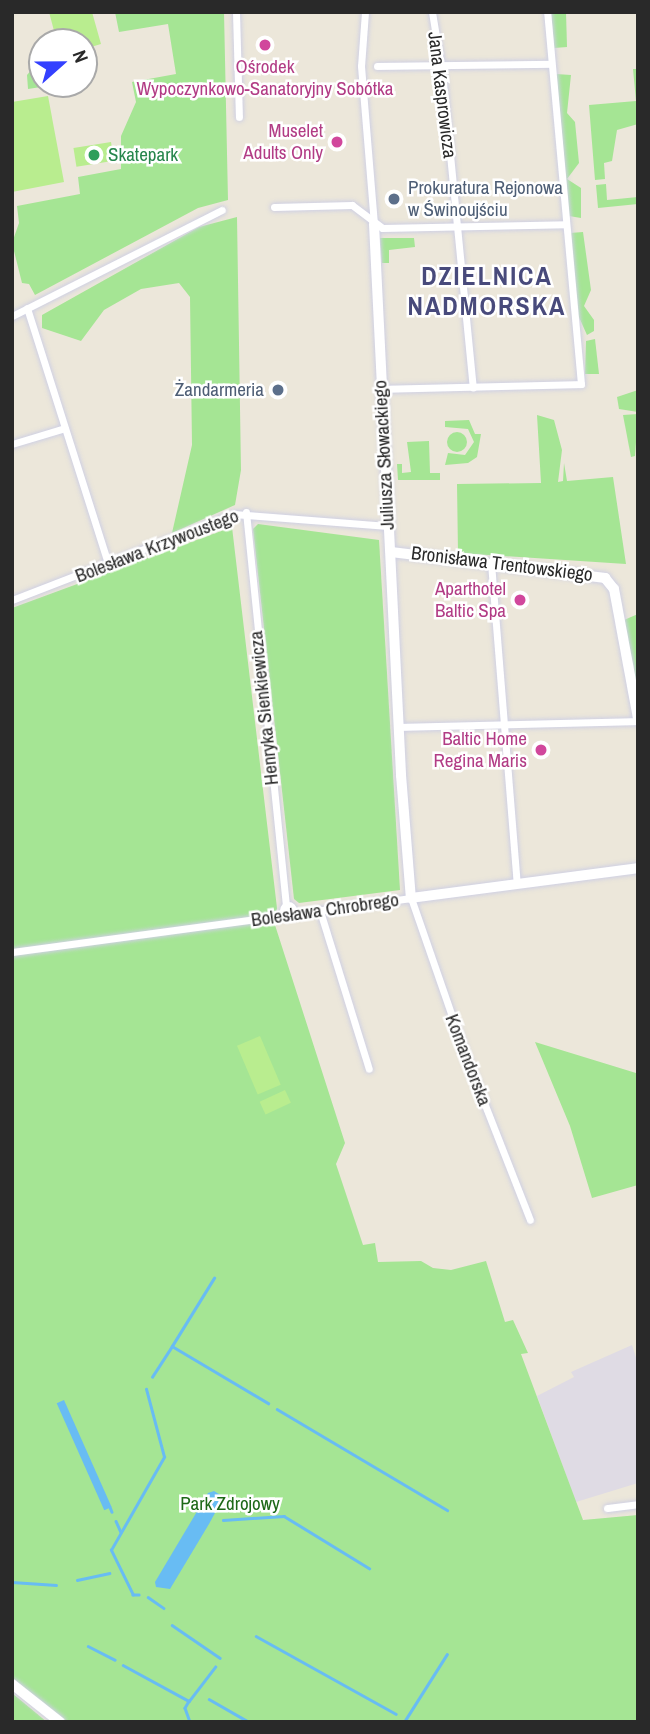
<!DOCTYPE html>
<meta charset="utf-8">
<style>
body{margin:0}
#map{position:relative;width:650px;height:1734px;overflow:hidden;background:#ece7da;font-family:"Archivo Narrow",sans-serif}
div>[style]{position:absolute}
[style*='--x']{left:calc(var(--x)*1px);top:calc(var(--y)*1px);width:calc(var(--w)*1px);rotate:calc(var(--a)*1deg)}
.industrial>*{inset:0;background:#dfdbe4}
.green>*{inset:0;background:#a5e594}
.round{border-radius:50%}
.pitch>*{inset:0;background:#b9ed8f;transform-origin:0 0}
.water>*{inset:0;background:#68bcf3;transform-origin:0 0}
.stream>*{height:2.5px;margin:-1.25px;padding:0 1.25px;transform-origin:1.25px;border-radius:1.25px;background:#68bcf3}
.roads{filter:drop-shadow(0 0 2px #cfd0e3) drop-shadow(0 0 2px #cfd0e3)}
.street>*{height:7px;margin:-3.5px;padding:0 3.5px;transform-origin:3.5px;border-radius:3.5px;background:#fff}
.street>.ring{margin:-3.5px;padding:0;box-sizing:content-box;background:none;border:7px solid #fff;border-radius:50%}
.secondary>*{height:10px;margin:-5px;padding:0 5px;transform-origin:5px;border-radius:5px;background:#fff}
.dots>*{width:19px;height:19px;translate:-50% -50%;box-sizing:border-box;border:4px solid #fff;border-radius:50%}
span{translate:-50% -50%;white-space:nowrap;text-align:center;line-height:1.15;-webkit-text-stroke:5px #fff;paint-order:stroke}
.hotel-label{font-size:19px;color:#b23c85}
.right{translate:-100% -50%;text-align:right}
.street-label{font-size:19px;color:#292929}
.leisure-label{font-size:19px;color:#27864d}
.left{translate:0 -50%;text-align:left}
.service-label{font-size:19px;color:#4e5e75}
.park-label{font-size:19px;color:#1d6817}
.district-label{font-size:26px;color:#484a7b;font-weight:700;letter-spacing:2px}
.frame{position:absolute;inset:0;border:14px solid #292929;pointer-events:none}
.north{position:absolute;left:28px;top:28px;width:70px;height:70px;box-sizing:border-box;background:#fff;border:2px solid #a9a9a9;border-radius:50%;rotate:69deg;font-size:19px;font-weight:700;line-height:28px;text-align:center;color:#292929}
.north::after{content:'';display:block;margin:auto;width:24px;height:32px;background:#3440ff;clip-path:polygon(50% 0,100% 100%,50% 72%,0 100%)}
</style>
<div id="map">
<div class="industrial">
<div style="clip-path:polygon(632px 1345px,638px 1364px,638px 1483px,576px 1502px,537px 1396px,574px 1377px,571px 1372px)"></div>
</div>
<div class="green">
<div style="clip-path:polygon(115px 12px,224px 12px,228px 200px,198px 208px,35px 295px,29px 284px,22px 283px,12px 243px,19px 223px,17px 206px,80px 194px,78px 177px,121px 169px,121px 136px,136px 102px,132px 82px,176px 74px,168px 24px,119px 32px)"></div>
<div style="clip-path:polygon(551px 12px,566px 12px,567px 47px,554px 48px)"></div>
<div style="clip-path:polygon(41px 59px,42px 84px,60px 84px,28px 89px,27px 75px)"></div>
<div style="clip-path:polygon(633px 69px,638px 69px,638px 124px,617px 130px,612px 161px,604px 163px,605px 179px,595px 180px,589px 105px,636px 101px)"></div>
<div style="clip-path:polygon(556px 74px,571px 75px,567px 113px,575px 122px,579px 163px,567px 179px,581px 188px,581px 218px,569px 216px)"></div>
<div style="clip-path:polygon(606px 184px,607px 200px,638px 197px,638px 204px,598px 208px,596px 185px)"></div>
<div style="clip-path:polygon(237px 217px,241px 470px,235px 505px,172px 533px,192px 445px,190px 297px,179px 283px,141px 289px,104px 310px,81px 341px,42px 328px,42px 315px,199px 227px)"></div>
<div style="clip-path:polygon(583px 232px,591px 290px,584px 306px,594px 320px,594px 331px,587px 335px,578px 315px,570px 233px)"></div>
<div style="clip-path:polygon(380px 238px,414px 238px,415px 247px,389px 250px,389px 263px,382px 263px)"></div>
<div style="clip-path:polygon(595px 339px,599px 374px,585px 374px,586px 341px)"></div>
<div style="clip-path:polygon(638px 390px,638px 412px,619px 409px,617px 397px)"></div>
<div style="clip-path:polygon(638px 414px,635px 456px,631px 457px,623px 415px)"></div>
<div style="clip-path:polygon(537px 415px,554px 420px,562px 450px,558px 482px,563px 481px,564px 463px,567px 481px,613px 477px,626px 564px,458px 553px,457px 484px,541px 483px)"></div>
<div style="clip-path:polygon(469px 420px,475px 434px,481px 434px,477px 457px,468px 463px,445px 465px,448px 453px,465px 455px,474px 442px,468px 429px,445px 427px,445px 421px)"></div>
<div class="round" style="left:447px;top:432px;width:20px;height:20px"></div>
<div style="clip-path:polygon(429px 441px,430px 473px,440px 473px,440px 480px,398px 480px,397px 464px,402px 464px,402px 473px,411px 472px,407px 442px)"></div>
<div style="clip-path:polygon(258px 524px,379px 540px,400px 890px,299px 903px,294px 899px,253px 529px)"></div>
<div style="clip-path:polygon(232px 527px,277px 908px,275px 925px,345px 1143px,336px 1164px,363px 1245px,375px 1243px,378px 1262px,421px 1261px,433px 1268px,451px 1270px,486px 1261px,505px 1322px,513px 1320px,528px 1353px,521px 1354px,583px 1520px,638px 1515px,638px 1722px,66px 1722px,12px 1679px,12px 608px)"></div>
<div style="clip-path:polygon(638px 614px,638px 696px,624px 620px)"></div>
<div style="clip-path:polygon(535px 1042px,636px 1073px,638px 1069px,638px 1185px,592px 1198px,570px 1126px)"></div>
<div style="clip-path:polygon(12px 1693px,47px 1722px,12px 1722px)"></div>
</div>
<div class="pitch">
<div style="clip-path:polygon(49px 12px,92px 12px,101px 44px,84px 49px,84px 42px,57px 42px)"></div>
<div style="clip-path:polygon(48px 96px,64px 182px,12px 192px,12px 102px)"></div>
<div style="left:111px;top:142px;width:19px;height:38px;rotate:81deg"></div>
<div style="left:260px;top:1036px;width:53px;height:25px;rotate:67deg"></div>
<div style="left:285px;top:1090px;width:14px;height:28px;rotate:65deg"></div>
</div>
<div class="water">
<div style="left:64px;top:1400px;width:117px;height:8px;rotate:66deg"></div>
<div style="clip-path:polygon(214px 1491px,222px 1496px,221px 1502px,209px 1524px,170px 1589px,156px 1587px,155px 1582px,208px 1493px)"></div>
</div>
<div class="stream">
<div style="--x:172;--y:1346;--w:80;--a:-58.3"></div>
<div style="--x:152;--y:1377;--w:37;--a:-57"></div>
<div style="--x:172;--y:1346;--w:112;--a:30.7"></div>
<div style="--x:277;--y:1409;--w:198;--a:30.7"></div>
<div style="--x:110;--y:1507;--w:5;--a:68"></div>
<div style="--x:223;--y:1520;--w:61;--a:-3.8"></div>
<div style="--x:284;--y:1516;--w:100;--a:31.5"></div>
<div style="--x:116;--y:1521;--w:12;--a:66"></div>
<div style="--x:77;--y:1580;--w:33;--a:-12"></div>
<div style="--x:12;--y:1582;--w:44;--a:3.9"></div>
<div style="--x:139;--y:1595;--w:6;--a:180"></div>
<div style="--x:133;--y:1595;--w:50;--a:-116.1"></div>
<div style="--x:111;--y:1550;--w:107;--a:-60.3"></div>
<div style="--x:164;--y:1457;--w:70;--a:-104.8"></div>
<div style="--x:148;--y:1597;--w:19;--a:35"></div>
<div style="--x:172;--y:1625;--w:58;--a:34.5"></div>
<div style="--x:256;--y:1636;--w:160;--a:29.1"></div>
<div style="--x:88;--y:1646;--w:30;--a:27"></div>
<div style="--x:123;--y:1665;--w:75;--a:28.6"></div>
<div style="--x:189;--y:1701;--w:43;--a:-52.6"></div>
<div style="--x:209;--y:1699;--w:46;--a:29.9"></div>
<div style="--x:189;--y:1701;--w:8;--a:120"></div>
<div style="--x:185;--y:1708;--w:15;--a:70"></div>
<div style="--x:404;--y:1722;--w:80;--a:-57.7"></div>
</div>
<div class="roads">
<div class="street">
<div style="--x:236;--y:12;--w:105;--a:88.4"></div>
<div style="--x:365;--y:12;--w:54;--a:94.2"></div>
<div style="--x:361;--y:66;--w:158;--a:85.3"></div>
<div style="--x:432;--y:12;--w:62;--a:80.7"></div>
<div style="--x:442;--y:73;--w:316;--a:84.4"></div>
<div style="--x:377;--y:66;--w:174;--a:-0.7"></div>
<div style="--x:274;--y:207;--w:78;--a:-1.5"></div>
<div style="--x:352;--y:205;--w:38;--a:37"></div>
<div style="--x:382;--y:228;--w:184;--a:-1.2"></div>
<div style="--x:27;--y:308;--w:269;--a:72.4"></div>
<div style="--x:12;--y:316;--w:235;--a:-26.8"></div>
<div style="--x:380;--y:389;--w:201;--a:-1.4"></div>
<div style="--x:581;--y:384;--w:374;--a:-95.2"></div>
<div style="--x:12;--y:444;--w:55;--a:-16.8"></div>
<div style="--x:246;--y:512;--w:395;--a:84.2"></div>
<div style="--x:491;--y:563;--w:322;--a:85.4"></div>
<div style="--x:12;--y:600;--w:238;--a:-21.2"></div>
<div style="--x:234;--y:514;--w:154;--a:4.5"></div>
<div style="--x:400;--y:727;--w:238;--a:-1.4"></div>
<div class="ring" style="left:283px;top:905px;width:3px;height:3px"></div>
<div style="--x:320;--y:911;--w:165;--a:72.8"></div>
<div style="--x:12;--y:952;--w:403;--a:-7.7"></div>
<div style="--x:411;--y:898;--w:165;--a:70.9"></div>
<div style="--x:465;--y:1054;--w:178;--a:68.6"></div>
<div style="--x:607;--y:1508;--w:31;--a:-7"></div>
</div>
<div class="secondary">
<div style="--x:374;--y:224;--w:552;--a:87.19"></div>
<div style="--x:401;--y:775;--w:123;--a:85.4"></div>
<div style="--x:411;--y:898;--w:229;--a:-7.5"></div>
<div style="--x:391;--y:552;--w:216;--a:6.9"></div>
<div style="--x:605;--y:578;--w:14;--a:51"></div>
<div style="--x:614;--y:589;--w:132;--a:79.5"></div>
<div style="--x:12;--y:1684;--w:61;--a:38.4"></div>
</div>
</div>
<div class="dots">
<div style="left:265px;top:45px;background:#d1479c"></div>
<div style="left:337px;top:142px;background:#d1479c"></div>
<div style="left:94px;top:155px;background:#2e9e5b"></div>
<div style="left:394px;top:199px;background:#5c6f8a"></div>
<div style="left:278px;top:390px;background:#5c6f8a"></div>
<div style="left:520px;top:600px;background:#d1479c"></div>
<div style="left:541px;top:750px;background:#d1479c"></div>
</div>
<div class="hotel-label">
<span style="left:265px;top:78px">Ośrodek<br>Wypoczynkowo-Sanatoryjny Sobótka</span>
<span class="right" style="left:323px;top:142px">Muselet<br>Adults Only</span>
<span class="right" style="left:506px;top:600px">Aparthotel<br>Baltic Spa</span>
<span class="right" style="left:527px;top:750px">Baltic Home<br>Regina Maris</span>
</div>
<div class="street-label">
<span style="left:442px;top:95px;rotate:83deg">Jana Kasprowicza</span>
<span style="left:384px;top:455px;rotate:-93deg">Juliusza Słowackiego</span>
<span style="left:157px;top:546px;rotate:-21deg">Bolesława Krzywoustego</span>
<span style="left:502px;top:564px;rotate:7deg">Bronisława Trentowskiego</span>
<span style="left:264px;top:708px;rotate:-96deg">Henryka Sienkiewicza</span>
<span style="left:325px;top:910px;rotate:-8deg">Bolesława Chrobrego</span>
<span style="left:468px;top:1060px;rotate:69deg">Komandorska</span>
</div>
<div class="leisure-label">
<span class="left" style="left:108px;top:155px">Skatepark</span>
</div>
<div class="service-label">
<span class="left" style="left:408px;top:199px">Prokuratura Rejonowa<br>w Świnoujściu</span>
<span class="right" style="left:264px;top:390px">Żandarmeria</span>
</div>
<div class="park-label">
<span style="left:230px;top:1504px">Park Zdrojowy</span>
</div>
<div class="district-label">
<span style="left:487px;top:291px">DZIELNICA<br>NADMORSKA</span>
</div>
<div class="frame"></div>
<div class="north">N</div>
</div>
